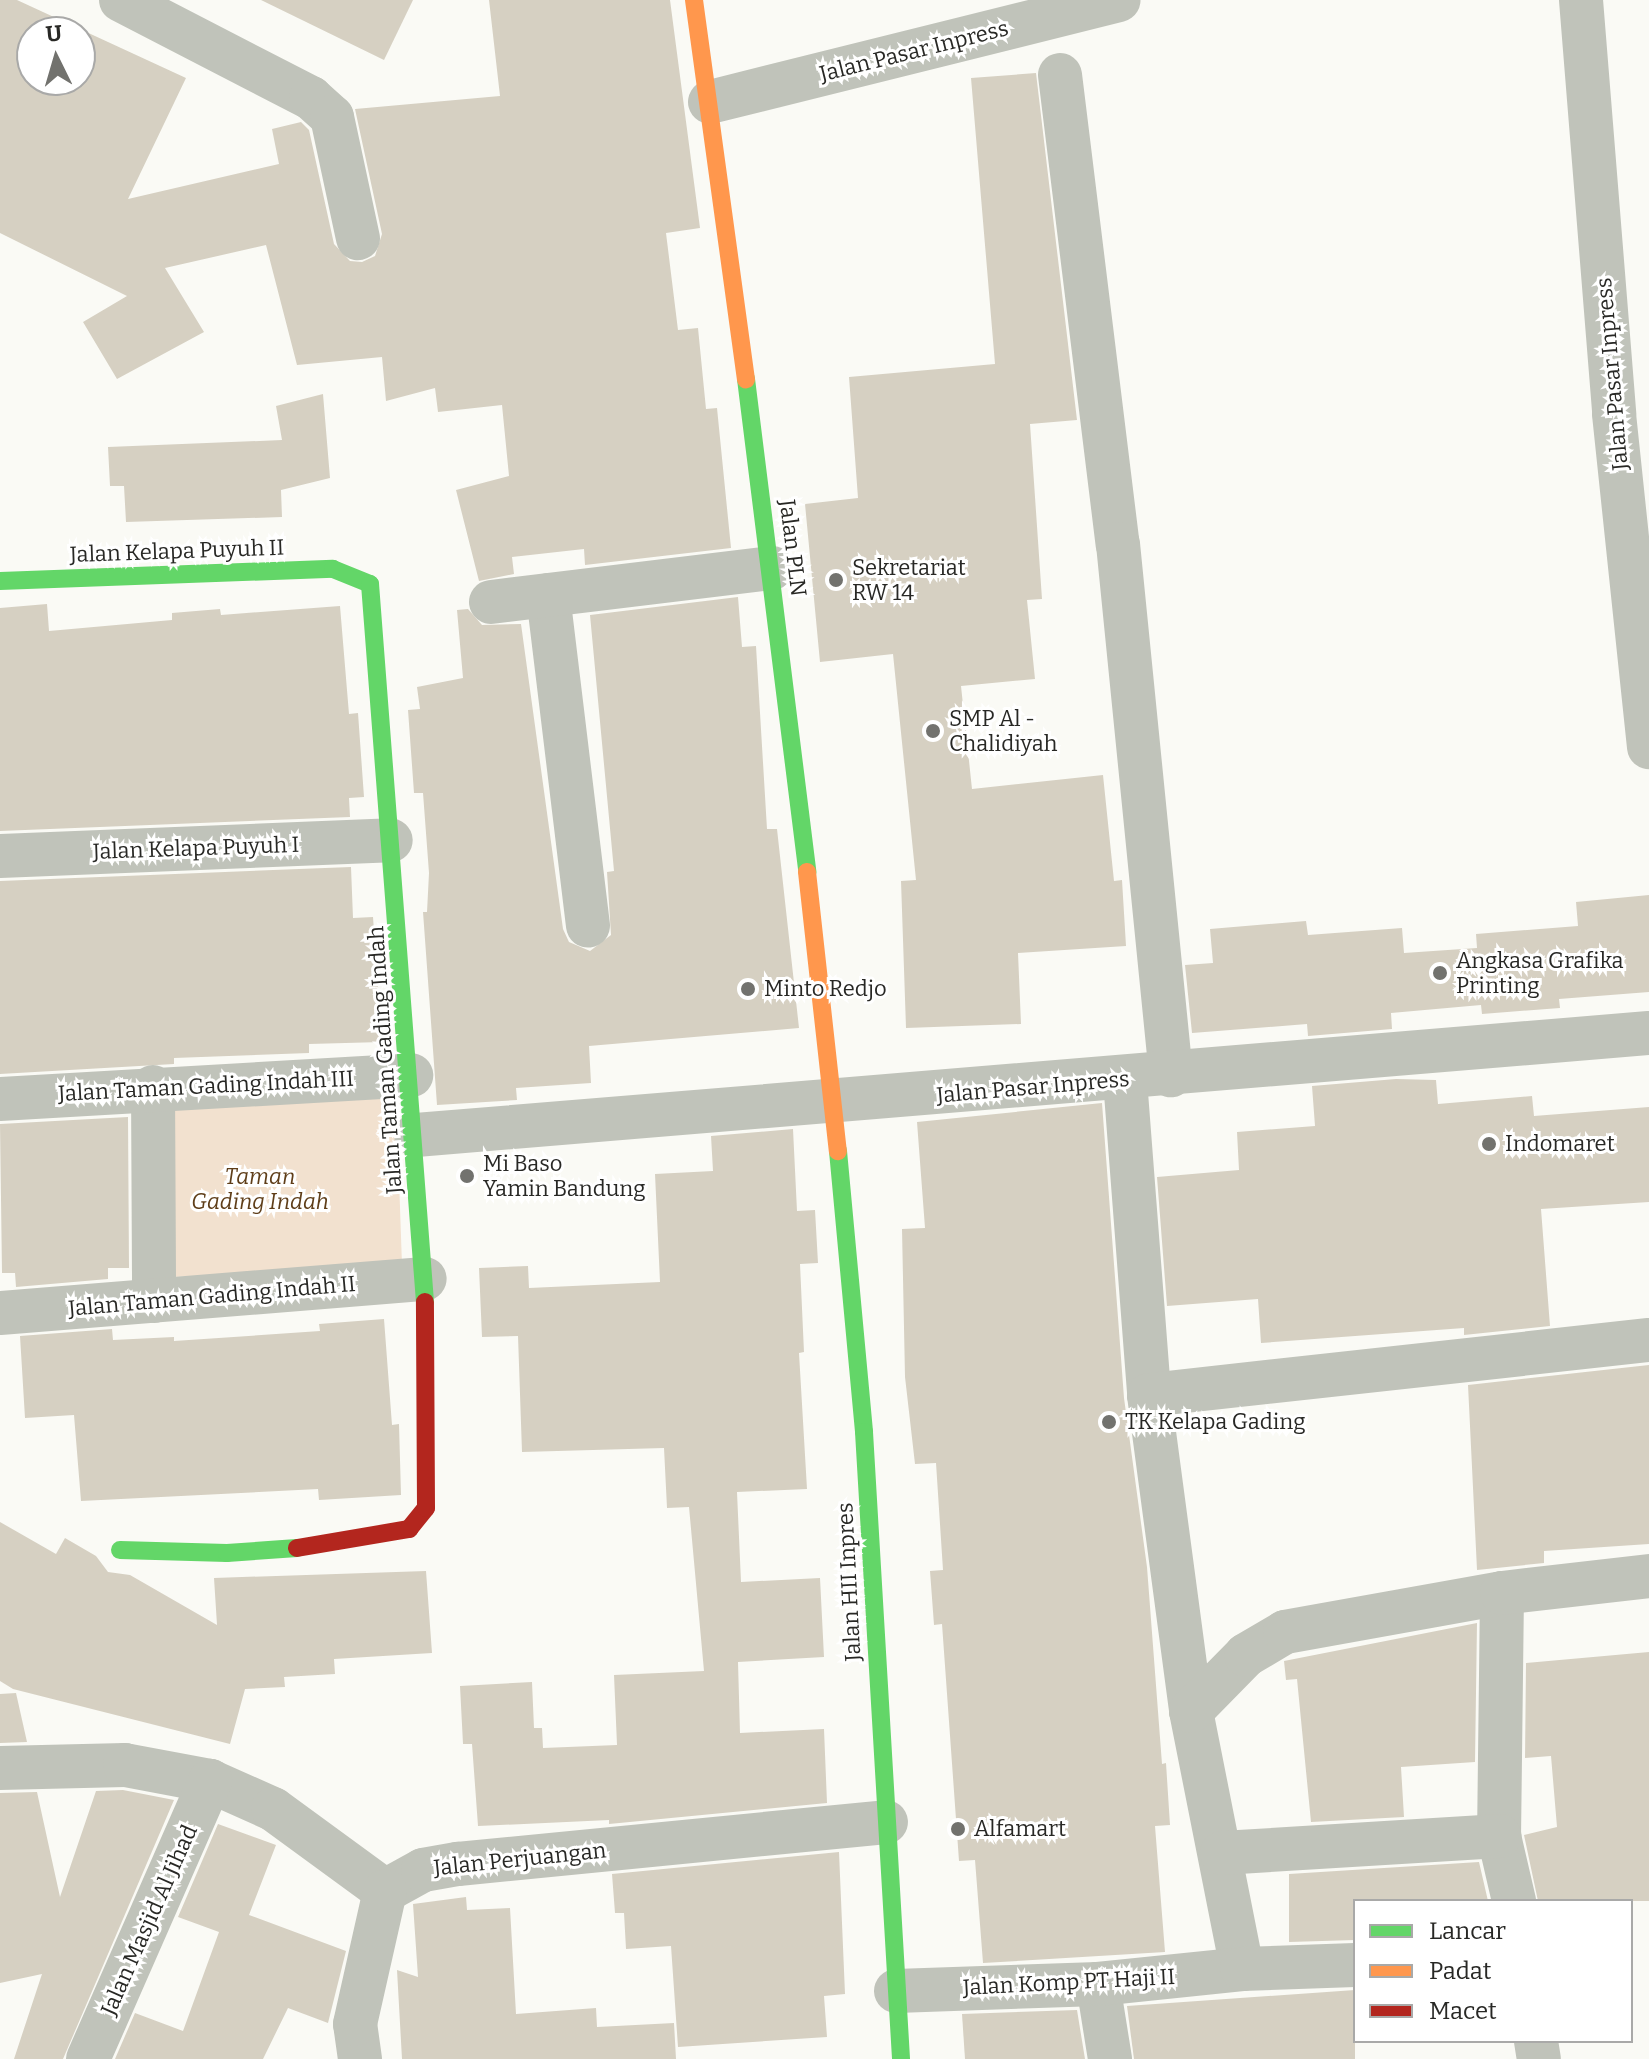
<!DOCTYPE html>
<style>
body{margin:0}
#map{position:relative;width:1649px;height:2059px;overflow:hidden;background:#fafaf5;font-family:Bitter,serif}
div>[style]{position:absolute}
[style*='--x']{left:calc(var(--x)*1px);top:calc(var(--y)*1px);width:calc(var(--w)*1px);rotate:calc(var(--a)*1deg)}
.green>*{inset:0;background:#f2e1cf;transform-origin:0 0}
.building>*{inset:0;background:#d6d0c2}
.street>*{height:44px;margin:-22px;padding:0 22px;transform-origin:22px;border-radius:22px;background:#c0c3ba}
.fast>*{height:18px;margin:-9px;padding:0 9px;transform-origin:9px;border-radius:9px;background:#63d668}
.slow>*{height:18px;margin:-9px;padding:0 9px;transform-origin:9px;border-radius:9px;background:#ff974d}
.jam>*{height:18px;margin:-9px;padding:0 9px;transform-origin:9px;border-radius:9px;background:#b3261e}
.dots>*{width:22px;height:22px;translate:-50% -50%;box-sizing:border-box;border:4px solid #fff;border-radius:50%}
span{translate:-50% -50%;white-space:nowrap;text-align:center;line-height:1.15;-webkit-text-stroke:6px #fff;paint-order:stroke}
.street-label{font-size:22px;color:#282825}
.poi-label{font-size:22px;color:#282825}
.left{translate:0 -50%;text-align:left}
.park-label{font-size:22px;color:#5f3e19;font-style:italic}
.legend{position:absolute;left:1353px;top:1899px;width:280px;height:144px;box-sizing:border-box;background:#fff;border:2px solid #a9a9a8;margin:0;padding:10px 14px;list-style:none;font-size:24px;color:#282825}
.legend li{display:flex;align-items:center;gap:16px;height:40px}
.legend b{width:40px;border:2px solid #a9a9a8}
.north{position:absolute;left:16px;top:16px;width:80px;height:80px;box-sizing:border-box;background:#fff;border:2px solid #a9a9a8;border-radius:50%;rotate:355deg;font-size:22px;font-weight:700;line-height:32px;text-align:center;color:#282825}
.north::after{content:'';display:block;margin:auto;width:28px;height:36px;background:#72726e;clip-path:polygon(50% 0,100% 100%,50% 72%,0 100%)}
</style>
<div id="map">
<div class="green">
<div style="left:396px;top:1093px;width:176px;height:230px;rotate:88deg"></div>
</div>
<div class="building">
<div style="clip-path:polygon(evenodd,0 0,17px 0,186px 78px,128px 199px,279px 164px,272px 129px,301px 122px,309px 130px,334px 244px,350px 261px,362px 262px,375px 256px,382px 234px,355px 109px,500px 96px,489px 0,670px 0,700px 228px,666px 233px,678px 330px,698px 328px,706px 409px,717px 408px,731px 548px,585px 565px,584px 549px,512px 557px,514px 574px,479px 581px,456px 490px,509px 476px,502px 405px,438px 412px,435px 388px,386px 401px,382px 357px,297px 365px,266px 245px,165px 268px,204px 332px,117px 379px,83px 322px,127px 296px,0 233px,0 0,32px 32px,80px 32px,80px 80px,32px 80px,32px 32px)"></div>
<div style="clip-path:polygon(261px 0,413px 0,384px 60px)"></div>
<div style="clip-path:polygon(1036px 73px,1077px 420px,1030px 424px,1042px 599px,1027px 600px,1035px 679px,961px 686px,972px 789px,1103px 775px,1114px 881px,1122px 880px,1126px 946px,1018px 953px,1021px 1024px,906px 1028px,901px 881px,916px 880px,893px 654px,820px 662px,805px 504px,858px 498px,849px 377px,995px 364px,971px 78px)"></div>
<div style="clip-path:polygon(323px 394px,330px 478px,281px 490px,282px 517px,126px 522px,124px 486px,110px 486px,108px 447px,282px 440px,276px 406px)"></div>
<div style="clip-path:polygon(738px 597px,742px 647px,756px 646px,767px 829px,777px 829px,799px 1028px,589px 1046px,591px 1083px,516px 1088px,517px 1100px,437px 1105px,423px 912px,427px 912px,429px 873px,423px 793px,414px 793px,408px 710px,420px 709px,417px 687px,463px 678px,457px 610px,468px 609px,482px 625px,521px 624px,563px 929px,569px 942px,590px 951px,611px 935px,607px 872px,614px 871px,590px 615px)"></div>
<div style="clip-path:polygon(47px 604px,49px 631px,172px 620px,172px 613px,220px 609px,221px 615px,340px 606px,349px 714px,358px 713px,364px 797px,349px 798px,350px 817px,0 831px,0 608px)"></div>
<div style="clip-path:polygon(351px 867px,353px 918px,373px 917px,382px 1042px,309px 1044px,309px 1053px,174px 1058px,174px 1064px,0 1074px,0 881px)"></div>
<div style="clip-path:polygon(1649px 895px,1649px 992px,1559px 999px,1560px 1008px,1482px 1014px,1481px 1005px,1391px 1013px,1392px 1029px,1308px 1036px,1307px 1024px,1192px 1033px,1185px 965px,1213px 963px,1210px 929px,1306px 921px,1308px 935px,1402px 928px,1404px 953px,1477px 948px,1476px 934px,1578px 926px,1576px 902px)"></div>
<div style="clip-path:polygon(1396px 1079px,1436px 1080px,1438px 1104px,1532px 1096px,1534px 1116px,1649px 1107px,1649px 1202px,1541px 1209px,1550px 1326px,1464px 1335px,1464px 1328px,1261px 1343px,1258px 1299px,1167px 1306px,1157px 1177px,1239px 1170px,1237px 1132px,1315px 1126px,1312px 1086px)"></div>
<div style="clip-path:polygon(1102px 1103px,1124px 1398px,1147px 1567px,1162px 1764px,1166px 1763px,1170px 1825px,1155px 1826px,1165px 1952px,983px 1963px,975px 1860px,959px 1861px,942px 1624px,934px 1625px,930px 1571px,943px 1570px,936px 1463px,915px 1464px,905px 1377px,902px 1229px,925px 1228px,917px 1122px)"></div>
<div style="clip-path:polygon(128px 1117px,129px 1268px,108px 1268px,108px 1279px,16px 1287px,15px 1273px,2px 1273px,0 1124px)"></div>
<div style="clip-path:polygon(793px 1129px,797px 1211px,815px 1210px,818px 1263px,800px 1264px,804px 1352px,799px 1353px,807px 1489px,737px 1492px,741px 1582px,820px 1578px,824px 1657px,738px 1662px,740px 1733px,824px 1729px,827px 1803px,609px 1824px,609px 1820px,478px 1826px,472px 1744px,463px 1744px,460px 1686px,532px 1682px,534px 1728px,542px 1728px,543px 1748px,617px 1745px,614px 1675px,704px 1671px,689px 1507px,667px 1508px,664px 1448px,522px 1452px,518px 1336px,482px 1337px,479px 1268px,528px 1266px,529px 1288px,660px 1282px,655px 1174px,713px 1171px,711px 1136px)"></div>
<div style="clip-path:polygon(384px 1319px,392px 1425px,399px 1424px,401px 1495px,319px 1500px,318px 1489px,81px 1501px,74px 1415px,25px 1418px,20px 1336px,112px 1329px,113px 1340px,174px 1337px,174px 1341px,320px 1331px,319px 1324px)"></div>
<div style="clip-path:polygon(1649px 1365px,1649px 1544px,1544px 1551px,1544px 1563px,1477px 1570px,1468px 1385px)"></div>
<div style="clip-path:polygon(0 1522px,56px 1554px,65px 1538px,96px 1556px,108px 1572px,130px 1575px,217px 1625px,214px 1578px,426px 1571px,432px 1653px,334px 1659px,335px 1674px,284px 1677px,285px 1687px,245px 1689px,230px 1744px,13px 1689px,0 1681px)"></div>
<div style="clip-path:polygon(1477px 1623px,1475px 1762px,1401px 1767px,1404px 1817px,1311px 1822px,1297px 1679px,1286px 1680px,1284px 1661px)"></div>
<div style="clip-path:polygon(1649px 1652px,1649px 1901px,1538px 1901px,1524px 1835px,1557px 1827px,1551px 1756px,1525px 1758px,1526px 1663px)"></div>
<div style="clip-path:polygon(16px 1693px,27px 1742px,0 1743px,0 1694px)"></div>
<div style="clip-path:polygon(123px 1790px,174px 1800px,63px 2059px,14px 2059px,42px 1974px,0 1983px,0 1793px,37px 1792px,60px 1897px,96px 1791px)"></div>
<div style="clip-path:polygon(218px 1824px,276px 1845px,249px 1915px,346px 1951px,328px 2023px,288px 2008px,263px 2059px,115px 2059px,135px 2013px,183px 2031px,219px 1932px,178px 1917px)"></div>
<div style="clip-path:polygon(839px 1852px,845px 1994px,824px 1996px,827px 2037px,678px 2047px,671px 1946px,626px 1949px,624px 1913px,615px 1913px,612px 1874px)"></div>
<div style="clip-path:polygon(1479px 1862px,1488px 1901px,1355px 1901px,1355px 1940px,1289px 1942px,1289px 1874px)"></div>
<div style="clip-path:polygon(466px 1897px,467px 1910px,510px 1908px,516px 2014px,596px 2008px,597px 2027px,674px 2023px,676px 2059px,402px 2059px,397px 1970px,418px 1977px,413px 1904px)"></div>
<div style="clip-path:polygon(1355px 1990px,1355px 2059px,1134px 2059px,1127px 2006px)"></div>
<div style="clip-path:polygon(1077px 2010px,1085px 2059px,965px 2059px,962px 2014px)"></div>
</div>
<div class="street">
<div style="--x:121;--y:0;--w:214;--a:27.3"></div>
<div style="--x:311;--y:98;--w:28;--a:42"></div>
<div style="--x:332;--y:117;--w:124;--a:77.9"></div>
<div style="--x:1581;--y:0;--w:415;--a:85.4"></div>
<div style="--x:1614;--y:414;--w:335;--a:84"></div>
<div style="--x:1060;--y:75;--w:473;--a:83"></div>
<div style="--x:1118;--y:544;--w:534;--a:84.3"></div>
<div style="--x:710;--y:102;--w:421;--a:-14"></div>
<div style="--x:548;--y:595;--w:333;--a:83.1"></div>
<div style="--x:491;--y:602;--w:283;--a:-6.9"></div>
<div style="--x:0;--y:856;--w:391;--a:-2.3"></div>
<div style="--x:1125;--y:1080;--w:316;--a:85.6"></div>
<div style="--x:1149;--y:1395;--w:319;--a:82.4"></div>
<div style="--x:1191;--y:1711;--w:263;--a:78.8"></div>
<div style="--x:153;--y:1087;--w:214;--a:89.7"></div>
<div style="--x:0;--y:1099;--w:412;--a:-3.3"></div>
<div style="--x:416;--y:1135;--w:1237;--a:-4.73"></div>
<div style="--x:0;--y:1313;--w:426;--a:-4.6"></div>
<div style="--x:1149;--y:1395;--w:503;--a:-6.28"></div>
<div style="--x:1502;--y:1593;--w:243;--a:90.7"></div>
<div style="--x:1499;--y:1836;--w:67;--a:77"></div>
<div style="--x:1191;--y:1711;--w:78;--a:-45.5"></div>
<div style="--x:1246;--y:1655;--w:45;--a:-30.5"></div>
<div style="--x:1285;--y:1632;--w:220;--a:-10.2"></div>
<div style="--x:1502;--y:1593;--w:148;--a:-6.6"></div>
<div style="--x:0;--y:1768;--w:125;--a:-1.4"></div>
<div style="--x:125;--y:1765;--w:86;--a:10.7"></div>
<div style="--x:210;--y:1781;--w:69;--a:24"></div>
<div style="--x:273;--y:1809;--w:139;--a:36.2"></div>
<div style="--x:385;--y:1891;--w:43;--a:-28.9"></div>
<div style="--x:423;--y:1870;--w:36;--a:-10"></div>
<div style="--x:458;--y:1864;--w:430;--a:-5.6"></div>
<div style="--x:1222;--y:1853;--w:278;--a:-3.5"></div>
<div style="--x:1098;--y:1984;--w:76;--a:80.9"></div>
<div style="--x:896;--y:1991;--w:202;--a:-2"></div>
<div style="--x:1098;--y:1984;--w:145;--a:-5.9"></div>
<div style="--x:1242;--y:1969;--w:113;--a:-2"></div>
<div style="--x:1536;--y:2041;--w:18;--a:81"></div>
<div style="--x:88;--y:2059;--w:304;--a:-66.3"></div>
<div style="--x:360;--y:2059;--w:35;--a:-98"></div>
<div style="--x:355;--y:2024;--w:136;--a:-77.3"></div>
</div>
<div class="fast">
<div style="--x:746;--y:379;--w:497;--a:82.9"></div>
<div style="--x:0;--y:581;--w:333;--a:-2.1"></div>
<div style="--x:333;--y:569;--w:40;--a:22"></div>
<div style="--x:370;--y:584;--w:720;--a:85.62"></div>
<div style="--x:838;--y:1151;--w:282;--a:84.7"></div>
<div style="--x:864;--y:1432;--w:628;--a:86.62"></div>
<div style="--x:120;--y:1550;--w:107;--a:1.6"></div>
<div style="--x:227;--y:1553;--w:70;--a:-4.1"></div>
</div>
<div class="slow">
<div style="--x:694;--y:0;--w:383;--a:82.2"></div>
<div style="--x:807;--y:872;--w:281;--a:83.7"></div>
</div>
<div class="jam">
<div style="--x:297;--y:1548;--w:114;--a:-9.6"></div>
<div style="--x:409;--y:1529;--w:27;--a:-51"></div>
<div style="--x:426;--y:1508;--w:206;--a:-90.3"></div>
</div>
<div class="dots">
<div style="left:836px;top:580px;background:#72726e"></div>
<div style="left:933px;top:731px;background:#72726e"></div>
<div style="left:1440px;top:973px;background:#72726e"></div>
<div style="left:748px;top:989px;background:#72726e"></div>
<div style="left:1489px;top:1144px;background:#72726e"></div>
<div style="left:467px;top:1176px;background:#72726e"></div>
<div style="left:1109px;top:1422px;background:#72726e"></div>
<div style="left:958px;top:1829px;background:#72726e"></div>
</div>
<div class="street-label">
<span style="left:914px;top:51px;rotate:-14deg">Jalan Pasar Inpress</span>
<span style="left:1612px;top:374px;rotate:-95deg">Jalan Pasar Inpress</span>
<span style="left:793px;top:548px;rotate:83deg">Jalan PLN</span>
<span style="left:177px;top:551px;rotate:-2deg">Jalan Kelapa Puyuh II</span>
<span style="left:196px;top:848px;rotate:-2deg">Jalan Kelapa Puyuh I</span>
<span style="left:385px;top:1060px;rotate:-94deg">Jalan Taman Gading Indah</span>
<span style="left:206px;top:1086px;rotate:-3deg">Jalan Taman Gading Indah III</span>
<span style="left:1033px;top:1087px;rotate:-5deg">Jalan Pasar Inpress</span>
<span style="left:212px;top:1296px;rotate:-5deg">Jalan Taman Gading Indah II</span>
<span style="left:849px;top:1582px;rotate:-93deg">Jalan HII Inpres</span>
<span style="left:520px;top:1859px;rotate:-6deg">Jalan Perjuangan</span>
<span style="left:149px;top:1920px;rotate:-66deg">Jalan Masjid Al Jihad</span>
<span style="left:1069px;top:1982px;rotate:-3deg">Jalan Komp PT Haji II</span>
</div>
<div class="poi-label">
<span class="left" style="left:852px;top:580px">Sekretariat<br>RW 14</span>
<span class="left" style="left:949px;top:731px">SMP Al -<br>Chalidiyah</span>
<span class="left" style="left:1456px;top:973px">Angkasa Grafika<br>Printing</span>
<span class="left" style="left:764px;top:989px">Minto Redjo</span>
<span class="left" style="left:1505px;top:1144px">Indomaret</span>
<span class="left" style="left:483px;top:1176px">Mi Baso<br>Yamin Bandung</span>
<span class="left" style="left:1125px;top:1422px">TK Kelapa Gading</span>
<span class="left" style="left:974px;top:1829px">Alfamart</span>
</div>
<div class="park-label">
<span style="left:260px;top:1189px">Taman<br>Gading Indah</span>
</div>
<ul class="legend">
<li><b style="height:10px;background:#63d668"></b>Lancar</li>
<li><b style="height:10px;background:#ff974d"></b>Padat</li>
<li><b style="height:10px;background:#b3261e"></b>Macet</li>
</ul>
<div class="north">U</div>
</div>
